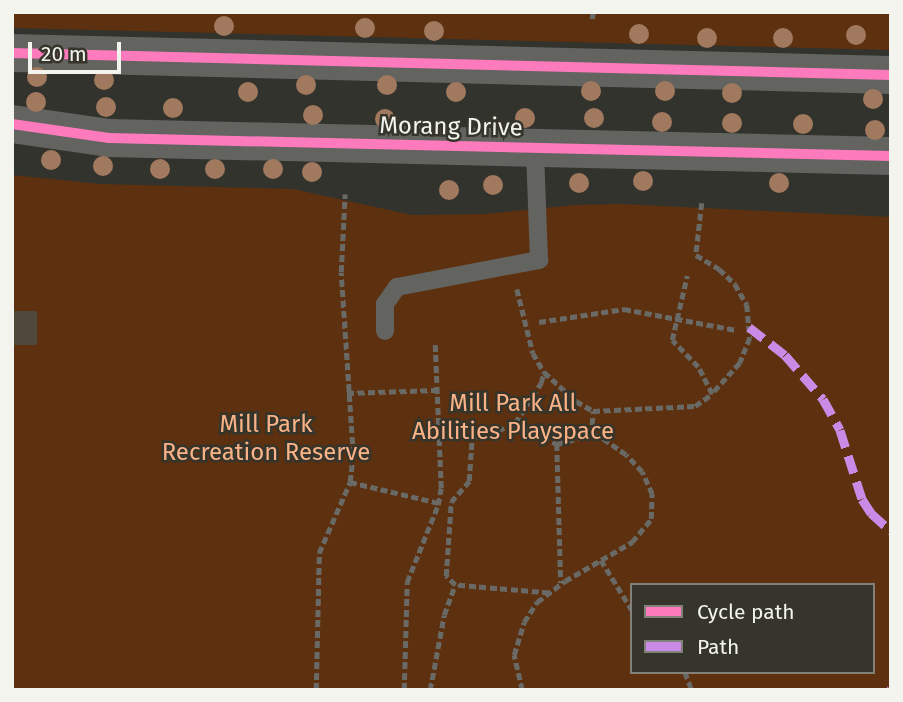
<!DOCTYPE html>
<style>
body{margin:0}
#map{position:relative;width:903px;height:702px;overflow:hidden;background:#33332d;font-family:"Fira Sans",sans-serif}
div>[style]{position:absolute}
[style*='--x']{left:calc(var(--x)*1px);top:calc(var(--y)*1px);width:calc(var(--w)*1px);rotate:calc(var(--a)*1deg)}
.green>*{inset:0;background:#5d300f}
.building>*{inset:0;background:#4e493b;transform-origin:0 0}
.path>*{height:4.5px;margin-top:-2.25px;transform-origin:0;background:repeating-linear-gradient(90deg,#696a66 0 7px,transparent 0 10.5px)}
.service>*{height:18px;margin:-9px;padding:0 9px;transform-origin:9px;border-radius:9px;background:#636360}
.secondary>*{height:38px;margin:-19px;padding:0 19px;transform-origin:19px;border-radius:19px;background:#636360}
.quiet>*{height:9px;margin-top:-4.5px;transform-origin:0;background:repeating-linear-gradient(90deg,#ca8be6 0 18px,transparent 0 27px)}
.cycleway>*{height:10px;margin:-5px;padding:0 5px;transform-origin:5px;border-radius:5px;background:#fd7abc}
.trees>*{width:20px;height:20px;margin:-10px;border-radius:50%;background:#a0795e}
span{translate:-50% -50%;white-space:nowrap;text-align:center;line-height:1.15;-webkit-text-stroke:5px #35352b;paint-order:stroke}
.street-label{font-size:24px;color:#f3f4ed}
.park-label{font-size:24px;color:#fab286}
.frame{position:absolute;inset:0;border:14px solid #f3f4ed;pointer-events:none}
.legend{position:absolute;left:630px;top:583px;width:245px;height:91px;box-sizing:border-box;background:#35352b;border:2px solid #818179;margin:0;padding:9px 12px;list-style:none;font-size:21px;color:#f3f4ed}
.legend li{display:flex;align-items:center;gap:14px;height:35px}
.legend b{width:35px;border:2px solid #818179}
.scale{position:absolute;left:28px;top:42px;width:93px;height:32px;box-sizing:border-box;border:4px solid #f3f4ed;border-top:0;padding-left:9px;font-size:21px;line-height:24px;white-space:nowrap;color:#f3f4ed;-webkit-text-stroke:5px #35352b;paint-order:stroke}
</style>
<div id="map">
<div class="green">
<div style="clip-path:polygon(12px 12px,891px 12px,891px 50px,12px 28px)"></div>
<div style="clip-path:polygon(evenodd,12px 175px,100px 184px,293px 189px,412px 215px,485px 214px,575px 205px,621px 204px,891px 217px,891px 690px,12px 690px,12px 175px,632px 585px,873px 585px,873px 672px,632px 672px,632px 585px)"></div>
</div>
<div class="building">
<div style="left:12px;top:311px;width:25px;height:34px"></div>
</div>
<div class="path">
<div style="--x:592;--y:19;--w:7;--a:-82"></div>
<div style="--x:702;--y:203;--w:52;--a:96.6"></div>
<div style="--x:696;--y:255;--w:27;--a:31"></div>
<div style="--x:719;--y:269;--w:22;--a:43"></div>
<div style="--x:735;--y:284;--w:24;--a:60"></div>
<div style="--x:747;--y:305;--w:33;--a:85"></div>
<div style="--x:750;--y:338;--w:27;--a:112"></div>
<div style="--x:740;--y:363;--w:42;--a:132.1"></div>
<div style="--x:517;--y:289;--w:66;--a:76"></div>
<div style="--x:533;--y:353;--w:22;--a:60"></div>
<div style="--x:544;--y:372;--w:43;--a:42.2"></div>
<div style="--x:576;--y:401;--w:20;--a:30"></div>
<div style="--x:593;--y:411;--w:102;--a:-2.8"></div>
<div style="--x:695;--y:406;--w:21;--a:-35"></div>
<div style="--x:712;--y:394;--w:30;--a:-117"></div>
<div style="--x:698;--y:367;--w:37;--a:-134"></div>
<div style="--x:672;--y:340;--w:66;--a:-76.8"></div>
<div style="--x:539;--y:322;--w:86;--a:-8.7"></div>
<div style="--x:624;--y:309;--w:114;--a:10.6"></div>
<div style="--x:347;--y:393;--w:89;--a:-1.9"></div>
<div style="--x:515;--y:423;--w:48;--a:-57"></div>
<div style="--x:541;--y:383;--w:11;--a:-75"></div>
<div style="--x:557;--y:444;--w:139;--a:88.4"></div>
<div style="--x:350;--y:482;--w:91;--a:13.3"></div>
<div style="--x:601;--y:560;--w:59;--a:58.2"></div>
<div style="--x:549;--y:593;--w:94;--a:-175.1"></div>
<div style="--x:455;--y:585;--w:13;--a:-135"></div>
<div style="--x:446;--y:576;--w:74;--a:-86.1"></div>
<div style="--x:451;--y:502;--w:28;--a:-49"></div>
<div style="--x:469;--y:481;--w:44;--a:-86.1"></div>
<div style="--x:472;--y:437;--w:16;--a:-7"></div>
<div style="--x:488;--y:435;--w:30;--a:-24"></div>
<div style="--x:515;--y:423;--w:47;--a:26.6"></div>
<div style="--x:557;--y:444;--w:35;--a:-15"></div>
<div style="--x:685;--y:672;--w:19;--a:69"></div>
<div style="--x:316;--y:690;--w:137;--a:-88.7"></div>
<div style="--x:319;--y:553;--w:77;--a:-66.4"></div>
<div style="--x:350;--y:482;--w:28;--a:-84"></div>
<div style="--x:353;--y:454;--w:182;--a:-93.8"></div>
<div style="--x:341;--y:272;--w:78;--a:-87.1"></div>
<div style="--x:404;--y:690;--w:108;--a:-88.4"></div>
<div style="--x:407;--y:582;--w:83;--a:-68.1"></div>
<div style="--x:438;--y:505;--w:17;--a:-80"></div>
<div style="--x:441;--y:488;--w:146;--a:-92.4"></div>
<div style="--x:430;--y:690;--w:76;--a:-79.4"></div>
<div style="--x:444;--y:615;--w:32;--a:-70"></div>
<div style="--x:522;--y:690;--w:36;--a:-103"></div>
<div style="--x:514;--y:655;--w:34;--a:-73"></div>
<div style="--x:524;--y:622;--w:24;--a:-57"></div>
<div style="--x:537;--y:602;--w:35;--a:-37"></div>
<div style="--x:565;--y:581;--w:78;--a:-30.2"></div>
<div style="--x:632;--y:542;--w:30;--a:-50"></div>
<div style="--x:651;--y:519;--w:25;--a:-88"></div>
<div style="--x:652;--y:494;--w:24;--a:-114"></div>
<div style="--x:642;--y:472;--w:23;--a:-133"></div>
<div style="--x:626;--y:455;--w:29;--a:-145"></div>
<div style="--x:602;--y:438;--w:11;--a:-165"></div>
<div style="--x:591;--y:435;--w:24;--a:-85"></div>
</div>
<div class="service">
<div style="--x:385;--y:331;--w:27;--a:-90"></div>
<div style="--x:385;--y:304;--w:21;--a:-55"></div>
<div style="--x:397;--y:287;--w:145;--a:-10.8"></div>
<div style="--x:539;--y:260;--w:110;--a:-92.1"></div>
</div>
<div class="secondary">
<div style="--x:12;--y:53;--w:879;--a:1.43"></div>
<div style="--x:12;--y:124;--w:98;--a:8.2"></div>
<div style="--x:109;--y:138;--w:782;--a:1.32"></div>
</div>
<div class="quiet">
<div style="--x:749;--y:327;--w:46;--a:37.9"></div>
<div style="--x:785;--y:355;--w:58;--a:49.2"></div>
<div style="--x:823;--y:399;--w:35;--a:61"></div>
<div style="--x:840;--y:430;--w:72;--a:72.3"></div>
<div style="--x:862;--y:499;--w:17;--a:57"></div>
<div style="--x:871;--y:513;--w:27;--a:42"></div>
<div style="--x:890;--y:690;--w:1;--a:-45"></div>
</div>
<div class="cycleway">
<div style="--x:12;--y:53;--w:879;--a:1.43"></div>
<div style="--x:12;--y:124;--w:98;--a:8.2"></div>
<div style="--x:109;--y:138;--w:782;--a:1.32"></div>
</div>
<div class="trees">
<div style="left:224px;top:26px"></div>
<div style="left:365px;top:28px"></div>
<div style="left:434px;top:31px"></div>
<div style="left:639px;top:34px"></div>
<div style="left:856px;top:35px"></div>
<div style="left:707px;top:38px"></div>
<div style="left:783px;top:38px"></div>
<div style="left:37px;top:77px"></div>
<div style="left:104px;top:80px"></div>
<div style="left:306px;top:85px"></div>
<div style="left:387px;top:85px"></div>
<div style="left:591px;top:91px"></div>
<div style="left:665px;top:91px"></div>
<div style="left:248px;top:92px"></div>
<div style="left:456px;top:92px"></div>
<div style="left:732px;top:93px"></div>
<div style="left:873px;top:99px"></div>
<div style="left:36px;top:102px"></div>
<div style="left:106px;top:107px"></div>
<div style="left:173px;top:108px"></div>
<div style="left:313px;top:115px"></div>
<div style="left:525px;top:118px"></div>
<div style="left:594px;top:118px"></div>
<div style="left:385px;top:119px"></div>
<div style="left:662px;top:122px"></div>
<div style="left:732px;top:123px"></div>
<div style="left:803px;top:124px"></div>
<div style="left:875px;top:130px"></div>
<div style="left:51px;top:160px"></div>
<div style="left:103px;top:166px"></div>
<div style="left:160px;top:169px"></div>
<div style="left:215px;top:169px"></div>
<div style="left:273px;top:169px"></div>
<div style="left:312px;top:172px"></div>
<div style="left:643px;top:181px"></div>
<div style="left:579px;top:183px"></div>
<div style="left:779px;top:183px"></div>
<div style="left:493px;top:185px"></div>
<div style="left:449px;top:190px"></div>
</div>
<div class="street-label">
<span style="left:451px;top:127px;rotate:1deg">Morang Drive</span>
</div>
<div class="park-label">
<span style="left:513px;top:418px">Mill Park All<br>Abilities Playspace</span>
<span style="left:266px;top:439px">Mill Park<br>Recreation Reserve</span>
</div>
<div class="frame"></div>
<ul class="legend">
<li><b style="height:9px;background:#fd7abc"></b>Cycle path</li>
<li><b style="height:9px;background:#ca8be6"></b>Path</li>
</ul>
<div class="scale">20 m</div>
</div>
